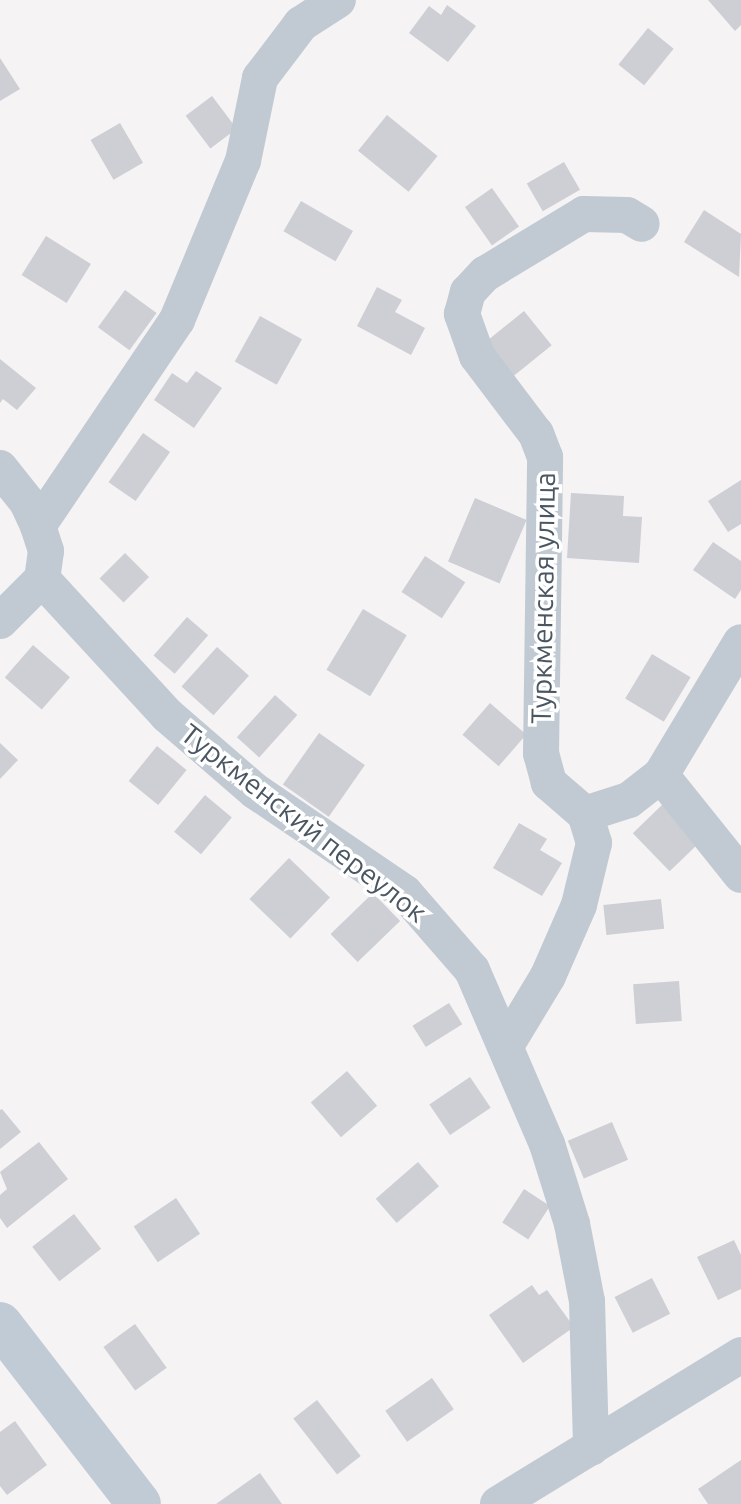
<!DOCTYPE html>
<meta charset="utf-8">
<style>
body{margin:0}
#map{position:relative;width:741px;height:1504px;overflow:hidden;background:#f5f3f3;font-family:Ubuntu,sans-serif}
div>[style]{position:absolute}
[style*='--x']{left:calc(var(--x)*1px);top:calc(var(--y)*1px);width:calc(var(--w)*1px);rotate:calc(var(--a)*1deg)}
.building>*{inset:0;background:#cdcfd5;transform-origin:0 0}
.street>*{height:36px;margin:-18px;padding:0 18px;transform-origin:18px;border-radius:18px;background:#c1cad2}
.secondary>*{height:44px;margin:-22px;padding:0 22px;transform-origin:22px;border-radius:22px;background:#c1cbd6}
span{translate:-50% -50%;white-space:nowrap;text-align:center;line-height:1.15;-webkit-text-stroke:7px #fff;paint-order:stroke}
.street-label{font-size:28px;color:#4a5661}
</style>
<div id="map">
<div class="building">
<div style="clip-path:polygon(708px 0,741px 0,741px 25px,735px 31px)"></div>
<div style="clip-path:polygon(447px 5px,476px 26px,448px 62px,409px 33px,429px 6px,441px 15px)"></div>
<div style="left:648px;top:28px;width:33px;height:47px;rotate:39deg"></div>
<div style="clip-path:polygon(0 58px,20px 89px,0 101px)"></div>
<div style="left:212px;top:96px;width:41px;height:33px;rotate:53deg"></div>
<div style="left:387px;top:115px;width:65px;height:46px;rotate:39deg"></div>
<div style="left:120px;top:123px;width:46px;height:34px;rotate:60deg"></div>
<div style="left:564px;top:162px;width:32px;height:43px;rotate:60deg"></div>
<div style="left:492px;top:188px;width:47px;height:33px;rotate:55deg"></div>
<div style="left:301px;top:201px;width:60px;height:35px;rotate:30deg"></div>
<div style="clip-path:polygon(704px 210px,741px 234px,739px 277px,684px 242px)"></div>
<div style="left:46px;top:236px;width:53px;height:46px;rotate:32deg"></div>
<div style="clip-path:polygon(377px 287px,402px 300px,395px 312px,425px 328px,411px 355px,357px 326px)"></div>
<div style="left:125px;top:290px;width:39px;height:46px;rotate:36deg"></div>
<div style="left:524px;top:311px;width:44px;height:49px;rotate:51deg"></div>
<div style="left:260px;top:316px;width:48px;height:52px;rotate:29deg"></div>
<div style="clip-path:polygon(0 359px,36px 388px,17px 410px,3px 399px,0 403px)"></div>
<div style="clip-path:polygon(196px 371px,222px 388px,194px 428px,154px 400px,172px 373px,187px 383px)"></div>
<div style="left:143px;top:433px;width:33px;height:60px;rotate:35deg"></div>
<div style="clip-path:polygon(741px 480px,741px 524px,728px 532px,708px 501px)"></div>
<div style="clip-path:polygon(571px 493px,624px 496px,623px 516px,642px 517px,639px 563px,567px 558px)"></div>
<div style="left:475px;top:498px;width:56px;height:69px;rotate:23deg"></div>
<div style="clip-path:polygon(713px 542px,741px 561px,741px 590px,735px 599px,693px 570px)"></div>
<div style="left:125px;top:553px;width:34px;height:36px;rotate:45deg"></div>
<div style="left:425px;top:556px;width:48px;height:43px;rotate:33deg"></div>
<div style="left:363px;top:609px;width:51px;height:71px;rotate:31deg"></div>
<div style="left:187px;top:617px;width:28px;height:51px;rotate:41deg"></div>
<div style="left:33px;top:645px;width:49px;height:43px;rotate:41deg"></div>
<div style="left:217px;top:647px;width:43px;height:53px;rotate:42deg"></div>
<div style="left:652px;top:654px;width:45px;height:52px;rotate:31deg"></div>
<div style="left:275px;top:695px;width:30px;height:57px;rotate:42deg"></div>
<div style="left:490px;top:703px;width:48px;height:42px;rotate:41deg"></div>
<div style="left:319px;top:733px;width:56px;height:63px;rotate:35deg"></div>
<div style="clip-path:polygon(0 743px,18px 760px,0 779px)"></div>
<div style="left:157px;top:746px;width:38px;height:45px;rotate:39deg"></div>
<div style="left:205px;top:795px;width:35px;height:48px;rotate:40deg"></div>
<div style="left:663px;top:804px;width:53px;height:42px;rotate:46deg"></div>
<div style="clip-path:polygon(519px 823px,547px 839px,540px 850px,562px 863px,542px 896px,493px 868px)"></div>
<div style="left:289px;top:858px;width:57px;height:57px;rotate:44deg"></div>
<div style="left:373px;top:893px;width:39px;height:59px;rotate:46deg"></div>
<div style="left:661px;top:899px;width:30px;height:58px;rotate:84deg"></div>
<div style="left:679px;top:981px;width:40px;height:46px;rotate:86deg"></div>
<div style="left:449px;top:1003px;width:25px;height:43px;rotate:58deg"></div>
<div style="left:347px;top:1071px;width:46px;height:48px;rotate:49deg"></div>
<div style="left:470px;top:1077px;width:37px;height:49px;rotate:56deg"></div>
<div style="clip-path:polygon(2px 1109px,21px 1132px,0 1149px,0 1110px)"></div>
<div style="left:612px;top:1122px;width:41px;height:48px;rotate:67deg"></div>
<div style="clip-path:polygon(39px 1142px,68px 1179px,7px 1228px,0 1218px,0 1195px,7px 1189px,0 1172px)"></div>
<div style="left:418px;top:1162px;width:32px;height:56px;rotate:49deg"></div>
<div style="left:524px;top:1189px;width:31px;height:40px;rotate:33deg"></div>
<div style="left:176px;top:1198px;width:43px;height:51px;rotate:56deg"></div>
<div style="left:74px;top:1214px;width:44px;height:53px;rotate:52deg"></div>
<div style="clip-path:polygon(734px 1240px,741px 1255px,741px 1289px,718px 1300px,697px 1257px)"></div>
<div style="left:652px;top:1278px;width:40px;height:42px;rotate:63deg"></div>
<div style="clip-path:polygon(532px 1285px,539px 1295px,547px 1290px,574px 1327px,523px 1363px,489px 1315px)"></div>
<div style="left:135px;top:1324px;width:54px;height:39px;rotate:54deg"></div>
<div style="left:432px;top:1378px;width:38px;height:57px;rotate:55deg"></div>
<div style="left:317px;top:1400px;width:71px;height:30px;rotate:52deg"></div>
<div style="clip-path:polygon(15px 1421px,47px 1465px,7px 1495px,0 1486px,0 1432px)"></div>
<div style="clip-path:polygon(741px 1460px,741px 1504px,708px 1504px,698px 1489px)"></div>
<div style="clip-path:polygon(260px 1473px,282px 1504px,216px 1504px)"></div>
</div>
<div class="street">
<div style="--x:0;--y:468;--w:43;--a:51.5"></div>
<div style="--x:27;--y:502;--w:26;--a:65"></div>
<div style="--x:38;--y:526;--w:26;--a:72"></div>
<div style="--x:46;--y:551;--w:28;--a:98"></div>
<div style="--x:42;--y:579;--w:185;--a:47.4"></div>
<div style="--x:167;--y:715;--w:116;--a:40.8"></div>
<div style="--x:255;--y:791;--w:181;--a:34.2"></div>
<div style="--x:405;--y:893;--w:102;--a:49"></div>
<div style="--x:472;--y:970;--w:189;--a:66.7"></div>
<div style="--x:547;--y:1144;--w:84;--a:72.6"></div>
<div style="--x:572;--y:1224;--w:78;--a:79"></div>
<div style="--x:587;--y:1301;--w:147;--a:88.4"></div>
<div style="--x:38;--y:526;--w:249;--a:-56"></div>
<div style="--x:177;--y:320;--w:172;--a:-67.5"></div>
<div style="--x:243;--y:161;--w:85;--a:-78.4"></div>
<div style="--x:260;--y:78;--w:68;--a:-52.8"></div>
<div style="--x:301;--y:24;--w:44;--a:-33"></div>
<div style="--x:0;--y:621;--w:59;--a:-45"></div>
<div style="--x:661;--y:775;--w:128;--a:51.3"></div>
<div style="--x:585;--y:814;--w:46;--a:-17.7"></div>
<div style="--x:629;--y:800;--w:41;--a:-38"></div>
<div style="--x:661;--y:775;--w:155;--a:-59"></div>
<div style="--x:507;--y:1044;--w:79;--a:-58.9"></div>
<div style="--x:548;--y:976;--w:77;--a:-66.4"></div>
<div style="--x:579;--y:905;--w:64;--a:-76.4"></div>
<div style="--x:594;--y:843;--w:30;--a:-107"></div>
<div style="--x:585;--y:814;--w:48;--a:-139.3"></div>
<div style="--x:549;--y:783;--w:30;--a:-105"></div>
<div style="--x:541;--y:754;--w:297;--a:-89.2"></div>
<div style="--x:545;--y:457;--w:25;--a:-111"></div>
<div style="--x:536;--y:434;--w:98;--a:-127.1"></div>
<div style="--x:477;--y:356;--w:45;--a:-109.7"></div>
<div style="--x:462;--y:314;--w:23;--a:-75"></div>
<div style="--x:468;--y:292;--w:25;--a:-47"></div>
<div style="--x:485;--y:274;--w:116;--a:-31.2"></div>
<div style="--x:584;--y:214;--w:43;--a:1.3"></div>
<div style="--x:627;--y:215;--w:17;--a:31"></div>
<div style="--x:498;--y:1504;--w:285;--a:-31.5"></div>
</div>
<div class="secondary">
<div style="--x:0;--y:1324;--w:227;--a:52.3"></div>
</div>
<div class="street-label">
<span style="left:543px;top:598px;rotate:-89deg">Туркменская улица</span>
<span style="left:304px;top:823px;rotate:38deg">Туркменский переулок</span>
</div>
</div>
